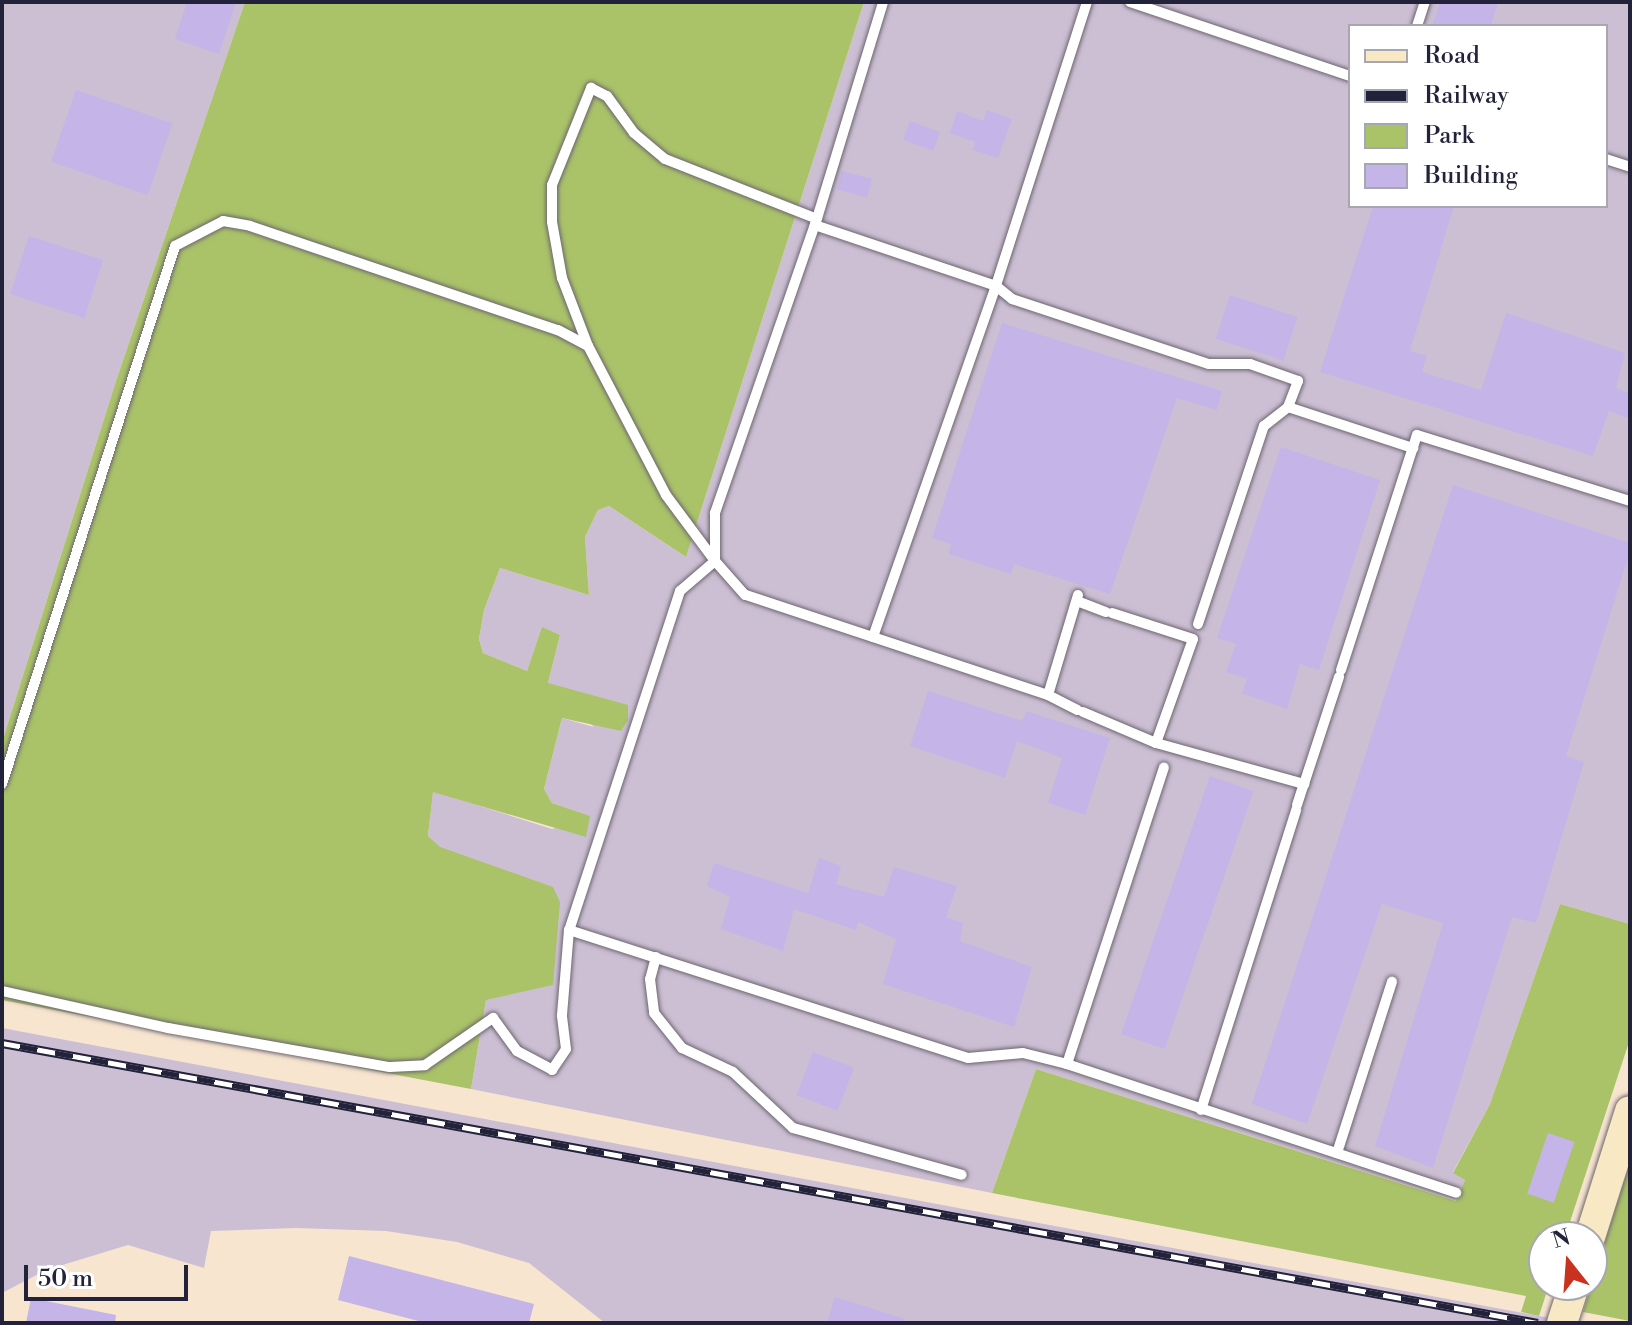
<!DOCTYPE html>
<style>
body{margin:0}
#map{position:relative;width:1632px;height:1325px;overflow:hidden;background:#f7e5d0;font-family:"Libre Bodoni",serif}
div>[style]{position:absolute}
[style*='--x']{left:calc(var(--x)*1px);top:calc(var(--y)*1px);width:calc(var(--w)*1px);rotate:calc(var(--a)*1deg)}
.industrial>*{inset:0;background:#ccbfd4}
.green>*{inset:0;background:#aac369}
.building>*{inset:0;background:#c4b4e7;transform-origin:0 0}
.roads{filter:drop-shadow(0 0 2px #6d666f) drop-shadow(0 0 2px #6d666f)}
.lane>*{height:10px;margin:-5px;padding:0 5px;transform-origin:5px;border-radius:5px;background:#fff}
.secondary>*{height:30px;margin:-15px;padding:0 15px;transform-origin:15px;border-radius:15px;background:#f8e8c3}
.rail>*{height:9px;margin-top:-4.5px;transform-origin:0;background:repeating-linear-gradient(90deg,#fff 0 18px,#22223b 0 36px);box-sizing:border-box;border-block:2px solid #22223b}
span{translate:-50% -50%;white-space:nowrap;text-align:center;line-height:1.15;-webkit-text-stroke:6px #fff;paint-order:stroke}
.frame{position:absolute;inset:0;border:4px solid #22223b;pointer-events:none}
.legend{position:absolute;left:1348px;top:24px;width:260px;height:184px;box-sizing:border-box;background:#fff;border:2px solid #a7a7b1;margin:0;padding:10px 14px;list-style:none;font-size:24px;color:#22223b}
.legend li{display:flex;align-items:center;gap:16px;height:40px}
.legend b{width:40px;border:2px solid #a7a7b1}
.north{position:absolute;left:1528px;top:1221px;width:80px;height:80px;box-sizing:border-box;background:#fff;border:2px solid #a7a7b1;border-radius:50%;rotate:343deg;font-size:22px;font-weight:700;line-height:32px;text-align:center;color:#22223b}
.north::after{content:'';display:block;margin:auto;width:28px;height:36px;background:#c8321e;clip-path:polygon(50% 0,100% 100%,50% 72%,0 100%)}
.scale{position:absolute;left:24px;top:1265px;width:164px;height:36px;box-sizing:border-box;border:4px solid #22223b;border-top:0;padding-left:10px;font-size:24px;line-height:28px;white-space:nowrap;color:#22223b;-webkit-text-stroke:6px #fff;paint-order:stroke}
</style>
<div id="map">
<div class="industrial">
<div style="clip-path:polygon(2px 2px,245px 2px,116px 381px,2px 742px)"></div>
<div style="clip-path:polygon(evenodd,864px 2px,1630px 2px,1630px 924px,1560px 904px,1490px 1104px,1453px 1172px,1465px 1180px,1457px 1201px,1036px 1069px,992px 1193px,471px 1089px,486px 1000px,440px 848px,428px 836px,433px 791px,552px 829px,589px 816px,552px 803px,544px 789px,562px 718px,594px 727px,548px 683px,560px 635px,542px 628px,527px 671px,483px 653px,479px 639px,484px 610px,500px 568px,589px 595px,585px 537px,598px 510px,609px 506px,686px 557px,864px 2px,1350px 26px,1606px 26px,1606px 206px,1350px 206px,1350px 26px)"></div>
<div style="clip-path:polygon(2px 1028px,1006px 1217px,1577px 1323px,605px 1323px,529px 1263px,457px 1242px,386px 1231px,296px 1228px,211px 1231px,204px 1268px,128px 1245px,46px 1270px,2px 1293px)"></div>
</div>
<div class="green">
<div style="clip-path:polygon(245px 2px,864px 2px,686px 557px,609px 506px,598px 510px,585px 537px,589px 595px,500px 568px,484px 610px,479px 639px,483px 653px,527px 671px,542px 627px,560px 635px,548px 683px,628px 705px,628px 720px,621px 731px,562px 718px,544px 789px,552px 803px,590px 816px,586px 837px,433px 792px,428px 836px,440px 847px,553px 887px,560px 902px,553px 985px,486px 1000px,471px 1089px,2px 1000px,2px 742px,116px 381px)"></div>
<div style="clip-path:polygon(1560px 904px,1630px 924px,1630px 1039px,1565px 1237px,1544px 1237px,1544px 1285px,1549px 1285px,1539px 1316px,1521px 1312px,1526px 1296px,992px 1193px,1036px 1069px,1456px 1201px,1465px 1180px,1453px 1173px,1490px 1104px)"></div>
<div style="clip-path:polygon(1630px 1162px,1630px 1321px,1583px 1312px)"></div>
</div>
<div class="building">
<div style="clip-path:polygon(187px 2px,236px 2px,219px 54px,175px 39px)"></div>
<div style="clip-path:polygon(1440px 2px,1498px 2px,1491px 26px,1432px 26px)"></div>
<div style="left:76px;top:90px;width:102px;height:76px;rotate:19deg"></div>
<div style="clip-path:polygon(987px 110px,1012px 119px,998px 158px,973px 150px,975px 142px,950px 133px,957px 111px,983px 121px)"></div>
<div style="left:910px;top:121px;width:32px;height:20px;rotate:20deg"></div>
<div style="left:842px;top:171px;width:31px;height:19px;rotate:15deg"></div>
<div style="clip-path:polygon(1373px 206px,1454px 206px,1410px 351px,1427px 356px,1422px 372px,1481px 390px,1506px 313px,1625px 353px,1616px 388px,1630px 394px,1630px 419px,1609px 411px,1593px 456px,1320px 372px)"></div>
<div style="left:29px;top:236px;width:78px;height:61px;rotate:18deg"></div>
<div style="left:1230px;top:295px;width:71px;height:46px;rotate:18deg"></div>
<div style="clip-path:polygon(1002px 323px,1222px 391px,1217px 410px,1177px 398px,1110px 594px,1014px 564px,1011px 574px,949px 554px,951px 544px,932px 538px)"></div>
<div style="clip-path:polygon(1281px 447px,1380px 480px,1319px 670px,1300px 664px,1287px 709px,1242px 693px,1247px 679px,1226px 672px,1236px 644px,1217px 638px)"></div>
<div style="clip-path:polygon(1453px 485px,1630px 543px,1630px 551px,1566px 756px,1584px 762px,1536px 923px,1512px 917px,1433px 1168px,1375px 1146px,1443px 923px,1382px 904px,1307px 1124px,1252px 1104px)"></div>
<div style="clip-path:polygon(928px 691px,1023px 721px,1026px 711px,1110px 738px,1085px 815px,1048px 803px,1062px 758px,1017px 741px,1005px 778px,910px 746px)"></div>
<div style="left:1210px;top:776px;width:46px;height:273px;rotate:19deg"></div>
<div style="clip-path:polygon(819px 858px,841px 866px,836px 884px,884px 897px,894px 867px,957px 886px,946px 917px,963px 923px,960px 941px,1032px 967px,1014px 1027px,883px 984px,896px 939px,858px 922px,856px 930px,794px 909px,783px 951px,721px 929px,730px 897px,707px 886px,714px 863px,808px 893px)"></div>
<div style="left:813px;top:1052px;width:44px;height:46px;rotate:21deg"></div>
<div style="left:1548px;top:1133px;width:28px;height:64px;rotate:19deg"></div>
<div style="clip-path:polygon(349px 1256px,534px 1304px,529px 1323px,426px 1323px,338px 1300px)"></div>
<div style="clip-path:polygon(835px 1297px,905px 1319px,904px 1323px,827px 1323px)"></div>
<div style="clip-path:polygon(31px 1298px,116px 1315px,115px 1323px,26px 1323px)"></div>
</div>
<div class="roads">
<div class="lane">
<div style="--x:1087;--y:2;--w:298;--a:107.8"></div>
<div style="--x:996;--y:286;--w:21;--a:39"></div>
<div style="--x:1012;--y:299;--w:207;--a:18.3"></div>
<div style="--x:1209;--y:364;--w:41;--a:0"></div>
<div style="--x:1250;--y:364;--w:51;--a:19.5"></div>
<div style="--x:1298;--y:381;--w:28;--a:111"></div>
<div style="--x:1288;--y:407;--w:132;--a:18.2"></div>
<div style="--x:1130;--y:2;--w:232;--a:18.6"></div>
<div style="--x:1417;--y:26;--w:25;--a:-72"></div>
<div style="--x:1606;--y:159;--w:25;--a:18"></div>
<div style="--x:715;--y:561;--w:82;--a:-126.6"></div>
<div style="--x:666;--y:495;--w:168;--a:-117.6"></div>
<div style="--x:588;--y:346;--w:73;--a:-110.9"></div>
<div style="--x:562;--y:278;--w:57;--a:-100.1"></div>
<div style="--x:552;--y:222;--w:37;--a:-90"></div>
<div style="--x:552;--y:185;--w:105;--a:-68.1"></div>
<div style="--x:591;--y:88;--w:18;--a:27"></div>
<div style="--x:607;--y:96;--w:46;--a:53.9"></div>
<div style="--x:634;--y:133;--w:40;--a:40"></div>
<div style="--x:665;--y:159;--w:163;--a:21.5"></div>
<div style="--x:715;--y:561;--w:48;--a:-90"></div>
<div style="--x:715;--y:513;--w:305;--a:-70.9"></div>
<div style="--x:1078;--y:595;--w:104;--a:106.7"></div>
<div style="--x:1048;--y:695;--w:319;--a:-161.7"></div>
<div style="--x:745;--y:595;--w:45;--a:-131.4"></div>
<div style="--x:715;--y:561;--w:46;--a:139.4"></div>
<div style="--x:680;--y:591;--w:357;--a:108.1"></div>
<div style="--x:569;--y:930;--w:419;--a:17.8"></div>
<div style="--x:968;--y:1058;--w:55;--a:-5.2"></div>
<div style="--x:1023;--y:1053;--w:45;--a:14"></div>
<div style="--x:1067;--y:1064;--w:410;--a:18.3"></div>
<div style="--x:1077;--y:601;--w:31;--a:21"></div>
<div style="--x:1198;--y:624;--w:209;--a:-71.6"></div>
<div style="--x:1264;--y:426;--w:31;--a:-38"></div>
<div style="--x:873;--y:637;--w:372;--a:-70.7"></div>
<div style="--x:996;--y:286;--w:191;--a:-161.4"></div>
<div style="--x:815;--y:225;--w:233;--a:-73"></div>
<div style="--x:1341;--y:670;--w:247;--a:-72.1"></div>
<div style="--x:1417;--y:435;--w:223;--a:17.2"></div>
<div style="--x:1048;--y:695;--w:33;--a:27"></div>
<div style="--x:1083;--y:712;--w:79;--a:23"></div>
<div style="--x:1156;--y:743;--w:110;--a:-70.4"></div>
<div style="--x:1193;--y:639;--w:85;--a:-162.2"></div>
<div style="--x:1156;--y:743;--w:154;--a:15.5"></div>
<div style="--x:1304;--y:784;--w:113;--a:-71.9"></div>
<div style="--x:2;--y:784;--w:565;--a:-72.17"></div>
<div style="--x:175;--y:246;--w:54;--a:-27.5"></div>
<div style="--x:223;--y:221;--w:27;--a:10"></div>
<div style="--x:250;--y:226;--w:325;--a:18.7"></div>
<div style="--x:558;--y:330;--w:34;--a:28"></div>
<div style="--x:1297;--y:805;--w:22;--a:-72"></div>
<div style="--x:656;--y:957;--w:23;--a:105"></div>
<div style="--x:650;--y:979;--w:34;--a:83"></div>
<div style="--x:654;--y:1013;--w:45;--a:51.3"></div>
<div style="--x:682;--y:1048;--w:56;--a:25.2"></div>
<div style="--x:733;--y:1072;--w:82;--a:43"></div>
<div style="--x:793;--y:1128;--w:175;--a:15.5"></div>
<div style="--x:2;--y:991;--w:170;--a:12.6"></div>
<div style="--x:168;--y:1028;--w:225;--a:10"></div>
<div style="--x:390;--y:1067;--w:35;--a:-3"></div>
<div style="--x:425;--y:1065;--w:83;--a:-34.7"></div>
<div style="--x:493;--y:1018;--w:41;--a:54"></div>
<div style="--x:517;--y:1051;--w:40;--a:28"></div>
<div style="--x:552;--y:1070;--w:25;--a:-56"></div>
<div style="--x:566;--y:1049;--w:34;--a:-97"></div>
<div style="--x:562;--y:1015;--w:85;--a:-85.3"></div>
<div style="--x:1067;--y:1064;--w:312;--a:-71.9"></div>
<div style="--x:1201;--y:1110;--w:315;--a:-72.4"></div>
<div style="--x:1337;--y:1153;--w:180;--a:-72.2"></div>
</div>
<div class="secondary">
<div style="--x:1590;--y:1237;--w:132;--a:-72.4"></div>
<div style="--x:1562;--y:1323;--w:40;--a:-72"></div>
</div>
</div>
<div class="rail">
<div style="--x:2;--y:1043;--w:1561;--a:10.33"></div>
</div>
<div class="frame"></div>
<ul class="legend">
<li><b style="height:10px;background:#f8e8c3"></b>Road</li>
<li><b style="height:10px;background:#22223b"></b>Railway</li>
<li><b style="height:22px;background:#aac369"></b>Park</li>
<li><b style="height:22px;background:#c4b4e7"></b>Building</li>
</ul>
<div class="north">N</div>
<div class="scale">50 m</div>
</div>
